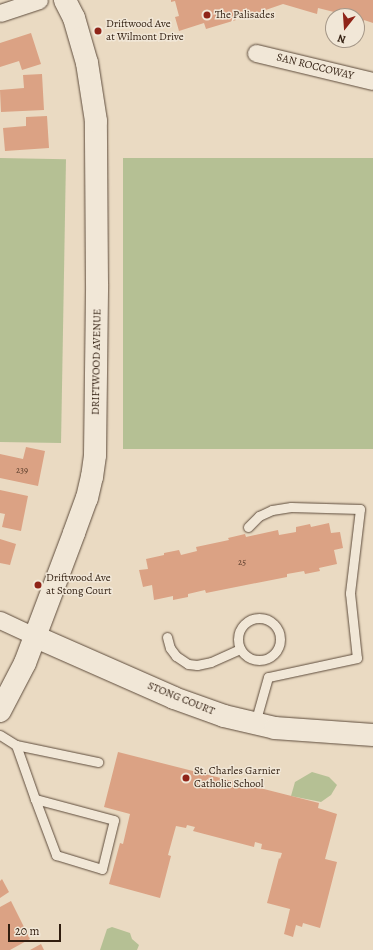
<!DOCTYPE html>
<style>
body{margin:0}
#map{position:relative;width:373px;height:950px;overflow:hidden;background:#eadac2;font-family:Alegreya,serif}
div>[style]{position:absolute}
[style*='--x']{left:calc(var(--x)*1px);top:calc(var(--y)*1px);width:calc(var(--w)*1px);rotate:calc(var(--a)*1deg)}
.green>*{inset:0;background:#b5c094;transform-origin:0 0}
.building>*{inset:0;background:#dba284}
.roads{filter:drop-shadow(0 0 1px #5e4c3c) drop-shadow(0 0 1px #5e4c3c)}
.service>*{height:9px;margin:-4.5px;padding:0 4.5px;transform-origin:4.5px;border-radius:4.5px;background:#f1e7d7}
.service>.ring{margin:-4.5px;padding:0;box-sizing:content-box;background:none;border:9px solid #f1e7d7;border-radius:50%}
.minor>*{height:17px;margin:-8.5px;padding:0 8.5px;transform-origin:8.5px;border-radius:8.5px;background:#f1e7d7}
.tertiary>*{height:22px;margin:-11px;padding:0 11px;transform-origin:11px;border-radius:11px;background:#f1e7d7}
.dots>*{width:11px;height:11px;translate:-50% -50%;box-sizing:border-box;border:2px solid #f1e7d7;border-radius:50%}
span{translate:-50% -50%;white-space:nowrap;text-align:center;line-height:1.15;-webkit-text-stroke:3px #f1e7d7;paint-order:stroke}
.number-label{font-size:9px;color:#5b3e2c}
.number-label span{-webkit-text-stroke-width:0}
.poi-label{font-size:11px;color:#301d0f}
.left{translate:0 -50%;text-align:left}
.street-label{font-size:11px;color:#301d0f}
.north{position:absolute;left:325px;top:8px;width:40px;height:40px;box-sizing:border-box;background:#f1e7d7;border:1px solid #a49687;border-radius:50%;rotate:197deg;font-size:11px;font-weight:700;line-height:16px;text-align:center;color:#301d0f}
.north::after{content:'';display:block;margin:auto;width:14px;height:18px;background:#8f2418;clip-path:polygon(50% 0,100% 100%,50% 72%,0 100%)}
.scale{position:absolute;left:8px;top:924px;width:53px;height:18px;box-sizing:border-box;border:2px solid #301d0f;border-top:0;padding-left:5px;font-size:12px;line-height:14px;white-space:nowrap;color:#301d0f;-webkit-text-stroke:3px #f1e7d7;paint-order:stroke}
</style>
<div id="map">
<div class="green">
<div style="left:0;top:158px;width:66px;height:284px;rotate:1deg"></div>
<div style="left:373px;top:158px;width:291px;height:250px;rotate:90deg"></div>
<div style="clip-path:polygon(312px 772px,329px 777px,337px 785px,331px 795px,321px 802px,291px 796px,295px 782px)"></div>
<div style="clip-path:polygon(112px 927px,130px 933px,132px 939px,139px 945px,137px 950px,100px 950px,107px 929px)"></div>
</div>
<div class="building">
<div style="clip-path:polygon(171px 0,373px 0,373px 23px,364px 20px,363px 25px,357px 24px,357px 16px,332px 16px,334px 12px,318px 8px,317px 14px,283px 4px,251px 15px,249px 10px,234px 14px,236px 20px,206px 29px,204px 23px,179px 31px,175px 17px,179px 16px,175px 1px,171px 2px)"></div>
<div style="clip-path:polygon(31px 33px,41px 64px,22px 70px,19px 61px,0 67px,0 43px)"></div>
<div style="clip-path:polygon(42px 74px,44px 110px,1px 112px,0 90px,24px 88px,23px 75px)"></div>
<div style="clip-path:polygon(47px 116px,49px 148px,5px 151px,3px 128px,26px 126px,26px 117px)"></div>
<div style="clip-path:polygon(26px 447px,45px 451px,38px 486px,0 478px,0 454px,23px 459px)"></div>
<div style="clip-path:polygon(0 490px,28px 496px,21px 531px,2px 527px,5px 514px,0 513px)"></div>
<div style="clip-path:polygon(329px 523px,331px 533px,340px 532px,343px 548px,334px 550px,337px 564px,319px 568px,320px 571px,305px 574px,304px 571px,287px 574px,287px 577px,206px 593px,205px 590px,188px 594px,188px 597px,173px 600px,173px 596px,154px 600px,152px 585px,143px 587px,139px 570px,148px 569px,146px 559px,164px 555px,164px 553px,179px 550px,181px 555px,197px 551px,196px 547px,229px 540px,228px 538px,245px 534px,246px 537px,278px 530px,279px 535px,296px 532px,296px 527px,310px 524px,311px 527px)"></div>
<div style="clip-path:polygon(0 539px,16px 544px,10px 565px,0 563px)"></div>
<div style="clip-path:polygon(118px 752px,319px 803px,318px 808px,337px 814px,325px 859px,337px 862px,320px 928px,303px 923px,302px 927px,296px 925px,293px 937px,284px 934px,290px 909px,267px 903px,279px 858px,280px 859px,282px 853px,261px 849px,262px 844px,255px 842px,254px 847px,193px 831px,195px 827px,187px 825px,186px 828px,176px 826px,168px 855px,171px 856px,160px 898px,109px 884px,120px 843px,123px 844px,130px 814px,104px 807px)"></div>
<div style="clip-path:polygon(2px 879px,9px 892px,0 898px,0 881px)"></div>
<div style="clip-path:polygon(11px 901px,30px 939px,10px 950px,0 950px,0 907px)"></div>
<div style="clip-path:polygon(41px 944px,44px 950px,30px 950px)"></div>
</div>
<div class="roads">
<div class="service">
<div style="--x:248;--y:527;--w:16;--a:-45"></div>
<div style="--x:259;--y:516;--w:14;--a:-25"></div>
<div style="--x:272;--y:510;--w:19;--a:-9"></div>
<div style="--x:291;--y:507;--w:69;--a:1.7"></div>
<div style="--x:360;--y:509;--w:85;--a:96.8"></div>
<div style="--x:350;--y:593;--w:65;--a:83.9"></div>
<div style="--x:357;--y:658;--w:91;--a:167.9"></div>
<div style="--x:268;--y:677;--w:48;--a:105.8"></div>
<div class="ring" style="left:238px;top:618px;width:33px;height:33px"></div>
<div style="--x:167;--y:637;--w:11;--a:75"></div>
<div style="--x:170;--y:648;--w:10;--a:53"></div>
<div style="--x:176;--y:656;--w:14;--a:34"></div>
<div style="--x:188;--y:664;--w:9;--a:6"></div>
<div style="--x:197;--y:665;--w:14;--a:-12"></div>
<div style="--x:211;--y:662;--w:32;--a:-24"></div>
<div style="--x:0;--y:735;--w:19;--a:32"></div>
<div style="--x:16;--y:745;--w:57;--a:70.6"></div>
<div style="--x:35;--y:799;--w:60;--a:69.4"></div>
<div style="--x:56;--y:855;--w:48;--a:16.9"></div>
<div style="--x:102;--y:869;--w:50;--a:-76.2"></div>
<div style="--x:114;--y:820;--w:82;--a:-165.1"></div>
<div style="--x:16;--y:745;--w:84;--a:11.7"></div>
</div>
<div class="minor">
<div style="--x:0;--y:13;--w:41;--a:-18.4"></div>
<div style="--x:256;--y:53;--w:120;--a:13.5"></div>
<div style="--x:0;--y:620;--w:40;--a:25"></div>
</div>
<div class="tertiary">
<div style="--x:36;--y:637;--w:151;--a:23.8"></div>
<div style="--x:174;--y:698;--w:53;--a:19.8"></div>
<div style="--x:224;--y:716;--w:52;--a:13.2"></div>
<div style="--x:275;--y:728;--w:98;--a:4.1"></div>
<div style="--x:0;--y:711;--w:54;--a:-62.5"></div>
<div style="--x:25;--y:663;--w:139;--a:-69.3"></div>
<div style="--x:74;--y:533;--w:37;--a:-70"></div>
<div style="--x:87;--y:498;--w:22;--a:-77"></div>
<div style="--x:92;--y:477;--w:22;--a:-82"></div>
<div style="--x:95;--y:455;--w:171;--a:-89.3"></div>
<div style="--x:97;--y:284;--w:163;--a:-90.4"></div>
<div style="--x:96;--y:121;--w:59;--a:-98.8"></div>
<div style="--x:87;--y:63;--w:47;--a:-106.1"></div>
<div style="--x:74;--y:18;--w:20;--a:-117"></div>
</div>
</div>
<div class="dots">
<div style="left:207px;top:15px;background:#8f2418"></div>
<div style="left:98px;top:31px;background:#8f2418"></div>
<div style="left:38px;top:585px;background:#8f2418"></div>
<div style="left:186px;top:778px;background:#8f2418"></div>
</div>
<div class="number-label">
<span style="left:22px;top:470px">239</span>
<span style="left:242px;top:562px">25</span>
</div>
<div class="poi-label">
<span class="left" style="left:215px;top:15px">The Palisades</span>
<span class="left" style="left:106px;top:31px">Driftwood Ave<br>at Wilmont Drive</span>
<span class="left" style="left:46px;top:585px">Driftwood Ave<br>at Stong Court</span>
<span class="left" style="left:194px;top:778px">St. Charles Garnier<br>Catholic School</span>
</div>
<div class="street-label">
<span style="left:315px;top:67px;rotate:14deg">SAN ROCCOWAY</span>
<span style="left:97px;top:362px;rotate:-89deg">DRIFTWOOD AVENUE</span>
<span style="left:181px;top:699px;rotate:22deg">STONG COURT</span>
</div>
<div class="north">N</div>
<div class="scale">20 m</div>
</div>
